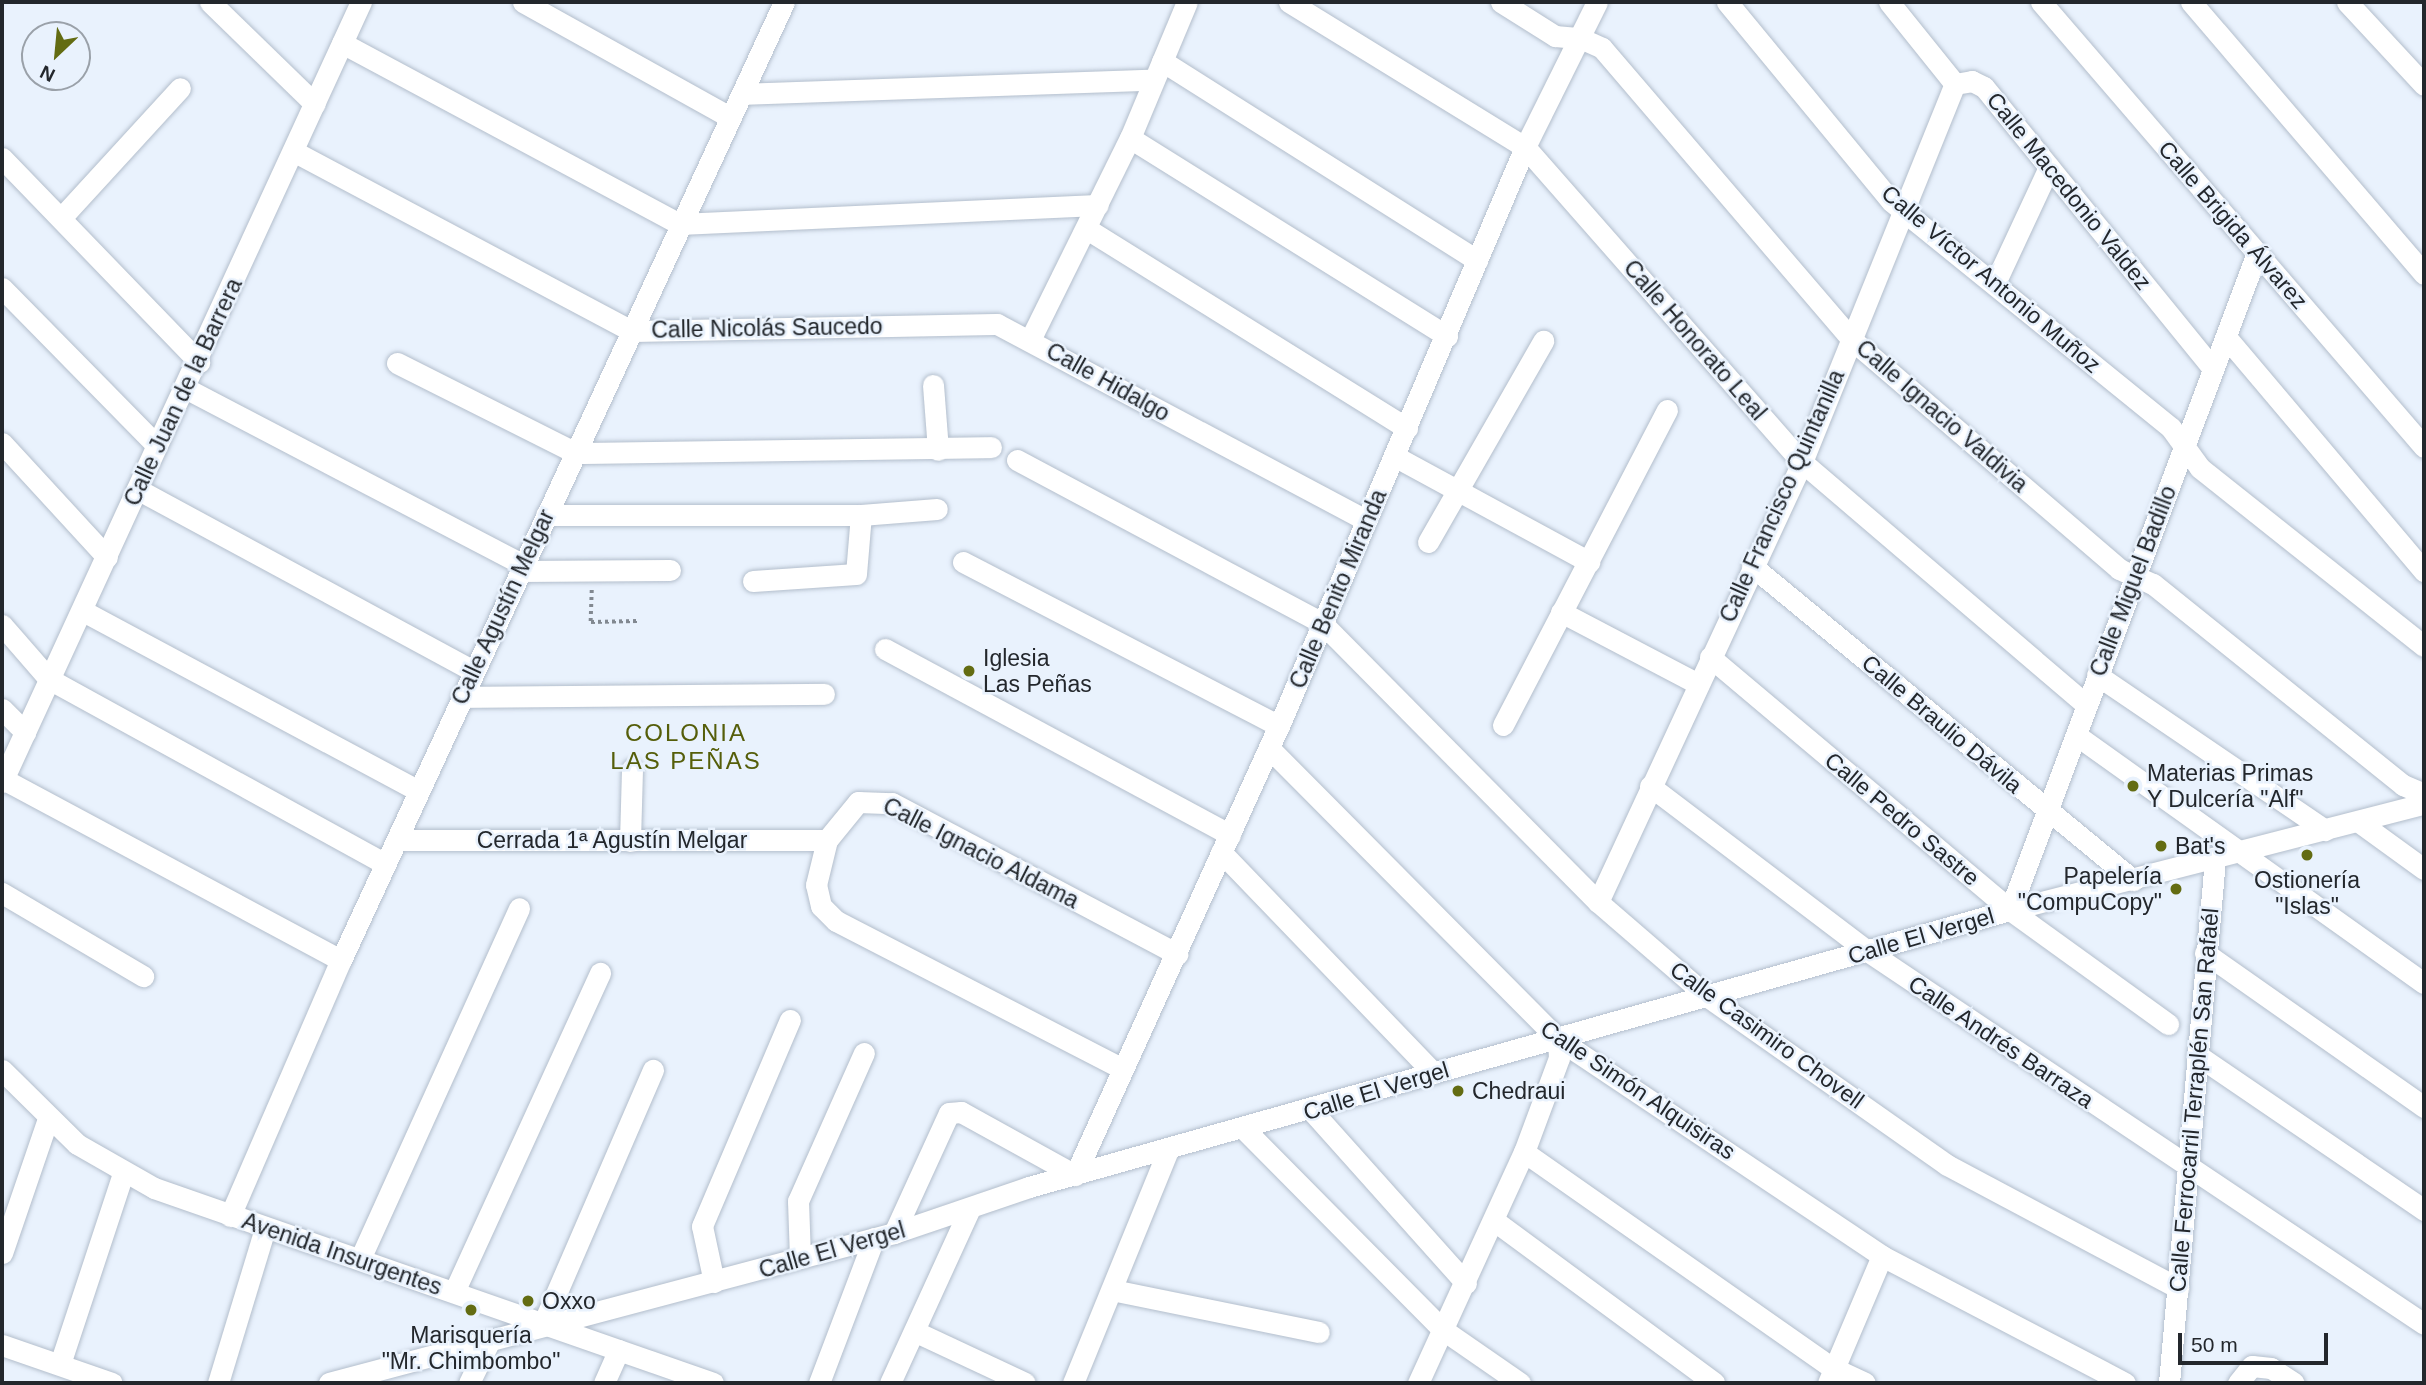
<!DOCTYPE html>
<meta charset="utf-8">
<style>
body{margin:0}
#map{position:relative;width:2426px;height:1385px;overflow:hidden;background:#e9f2fd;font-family:Helvetica,sans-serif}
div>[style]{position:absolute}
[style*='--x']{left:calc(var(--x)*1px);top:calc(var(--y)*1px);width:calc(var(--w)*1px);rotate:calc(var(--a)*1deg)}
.path>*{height:3.5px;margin-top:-1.75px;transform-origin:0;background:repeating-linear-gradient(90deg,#828991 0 3.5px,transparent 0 7px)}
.roads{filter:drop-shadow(0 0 2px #b3becc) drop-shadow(0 0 2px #b3becc)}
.minor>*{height:21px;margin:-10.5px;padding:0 10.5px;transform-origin:10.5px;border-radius:10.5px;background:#fff}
.dots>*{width:19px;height:19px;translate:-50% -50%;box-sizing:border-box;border:4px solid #e9f2fd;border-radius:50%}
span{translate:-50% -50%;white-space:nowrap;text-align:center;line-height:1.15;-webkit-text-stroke:5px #e9f2fd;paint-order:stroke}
.street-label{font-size:23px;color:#23272c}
.poi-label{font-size:23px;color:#23272c}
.left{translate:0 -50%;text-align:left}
.right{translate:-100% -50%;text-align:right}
.neighbourhood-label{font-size:24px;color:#555e0a;letter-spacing:2px}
.frame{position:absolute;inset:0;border:4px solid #23272c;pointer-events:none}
.north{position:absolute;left:21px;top:21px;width:70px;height:70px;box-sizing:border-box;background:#e9f2fd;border:2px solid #9aa1a9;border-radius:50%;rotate:206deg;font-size:19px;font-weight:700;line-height:28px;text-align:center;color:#23272c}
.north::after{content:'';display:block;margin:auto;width:24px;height:32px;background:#636c12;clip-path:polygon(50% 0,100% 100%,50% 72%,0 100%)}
.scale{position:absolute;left:2178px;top:1333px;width:150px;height:32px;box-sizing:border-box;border:4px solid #23272c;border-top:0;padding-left:9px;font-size:21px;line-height:24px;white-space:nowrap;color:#23272c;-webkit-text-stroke:5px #e9f2fd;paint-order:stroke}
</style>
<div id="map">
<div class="path">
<div style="--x:592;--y:590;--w:32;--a:92"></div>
<div style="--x:591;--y:622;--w:46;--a:-1.2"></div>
</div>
<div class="roads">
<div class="minor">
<div style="--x:210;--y:2;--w:146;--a:44.2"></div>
<div style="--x:523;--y:2;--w:237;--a:29.1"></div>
<div style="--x:1289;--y:2;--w:277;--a:31.6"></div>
<div style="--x:1525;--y:147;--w:419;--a:48.7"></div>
<div style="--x:1802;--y:462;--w:372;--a:40.5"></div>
<div style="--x:1501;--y:2;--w:64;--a:32.2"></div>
<div style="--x:1555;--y:36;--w:25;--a:5"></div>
<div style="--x:1580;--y:38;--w:24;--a:24"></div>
<div style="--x:1602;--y:48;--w:383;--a:49.4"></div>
<div style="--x:1851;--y:339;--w:353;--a:40.6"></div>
<div style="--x:2119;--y:569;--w:37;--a:24"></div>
<div style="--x:2153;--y:584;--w:321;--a:38.8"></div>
<div style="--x:2403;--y:785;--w:23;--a:23"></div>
<div style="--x:1727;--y:2;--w:258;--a:50.5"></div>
<div style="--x:1891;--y:201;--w:360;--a:39"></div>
<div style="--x:2171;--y:428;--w:49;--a:54.1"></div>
<div style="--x:2200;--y:468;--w:286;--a:38.5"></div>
<div style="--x:1889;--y:2;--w:105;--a:51.2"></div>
<div style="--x:1955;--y:84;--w:17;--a:-10"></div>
<div style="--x:1972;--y:81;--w:13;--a:27"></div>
<div style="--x:1984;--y:87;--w:363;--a:50.9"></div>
<div style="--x:2041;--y:2;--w:587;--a:49.28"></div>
<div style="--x:2191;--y:2;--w:358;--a:49.4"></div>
<div style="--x:2347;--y:2;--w:113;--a:47.1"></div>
<div style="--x:342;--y:43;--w:383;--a:28.2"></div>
<div style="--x:679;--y:224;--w:419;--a:-2.6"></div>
<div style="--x:1162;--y:61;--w:373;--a:32.3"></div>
<div style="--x:742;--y:94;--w:411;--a:-2"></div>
<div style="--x:1130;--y:138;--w:374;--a:32"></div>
<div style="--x:293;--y:151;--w:383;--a:28"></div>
<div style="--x:631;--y:331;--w:366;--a:-1.1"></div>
<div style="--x:997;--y:324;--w:417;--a:28"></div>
<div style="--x:2;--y:158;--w:284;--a:46"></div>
<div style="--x:61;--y:218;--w:176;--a:-47.5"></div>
<div style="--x:1087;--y:229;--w:377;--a:31.9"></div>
<div style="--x:1995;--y:283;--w:128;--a:-65"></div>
<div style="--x:2;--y:288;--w:221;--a:45.5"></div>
<div style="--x:2226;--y:337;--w:307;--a:49.8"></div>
<div style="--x:1031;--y:338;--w:223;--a:-63.7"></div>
<div style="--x:1130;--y:138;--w:147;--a:-67.3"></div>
<div style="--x:397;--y:363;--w:200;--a:26.7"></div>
<div style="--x:576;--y:453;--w:415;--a:-0.8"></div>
<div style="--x:933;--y:385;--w:65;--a:85.6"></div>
<div style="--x:187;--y:389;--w:380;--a:27.6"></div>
<div style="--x:2;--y:443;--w:155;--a:47.4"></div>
<div style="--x:1396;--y:457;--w:220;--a:28.5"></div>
<div style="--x:1017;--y:460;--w:344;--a:28.1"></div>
<div style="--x:1321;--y:622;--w:394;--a:45.3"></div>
<div style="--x:1598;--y:902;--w:145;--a:40.8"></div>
<div style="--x:1708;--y:997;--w:292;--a:35.1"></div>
<div style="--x:1947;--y:1165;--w:262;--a:28"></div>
<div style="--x:137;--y:489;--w:383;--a:28.4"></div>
<div style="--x:546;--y:515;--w:315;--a:0"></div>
<div style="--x:861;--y:515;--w:76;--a:-4.5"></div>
<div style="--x:1428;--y:542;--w:232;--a:-60.2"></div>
<div style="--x:963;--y:562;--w:356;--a:27.4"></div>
<div style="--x:1752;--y:566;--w:494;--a:39.5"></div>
<div style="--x:520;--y:571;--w:150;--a:-0.4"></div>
<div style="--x:753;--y:581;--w:103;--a:-3.9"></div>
<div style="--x:856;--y:574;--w:59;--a:-85.2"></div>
<div style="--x:83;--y:611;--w:380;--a:28.2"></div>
<div style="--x:1561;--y:612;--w:155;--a:27.7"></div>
<div style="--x:2;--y:625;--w:72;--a:49"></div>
<div style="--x:49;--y:679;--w:384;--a:28.8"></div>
<div style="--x:885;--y:649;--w:392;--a:28.3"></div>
<div style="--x:1710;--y:657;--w:392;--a:40.1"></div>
<div style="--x:2010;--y:910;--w:195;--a:35.8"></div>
<div style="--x:2097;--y:675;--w:276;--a:34.2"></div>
<div style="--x:461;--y:697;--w:363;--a:-0.5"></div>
<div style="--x:2;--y:709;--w:33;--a:45"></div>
<div style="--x:1503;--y:725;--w:355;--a:-62.5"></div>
<div style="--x:2076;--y:735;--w:427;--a:35.5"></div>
<div style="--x:1269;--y:748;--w:410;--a:45.2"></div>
<div style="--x:1558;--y:1039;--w:390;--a:33.8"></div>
<div style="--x:1882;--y:1256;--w:274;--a:27.6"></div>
<div style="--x:3;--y:779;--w:383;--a:28.2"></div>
<div style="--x:2;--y:782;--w:859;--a:-65.29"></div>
<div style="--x:1650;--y:786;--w:275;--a:37.2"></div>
<div style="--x:1869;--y:952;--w:668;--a:33.83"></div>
<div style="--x:2359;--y:822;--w:80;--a:35.9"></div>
<div style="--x:398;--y:840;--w:429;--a:0"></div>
<div style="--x:630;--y:841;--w:72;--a:-88.4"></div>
<div style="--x:1221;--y:852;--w:307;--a:46.1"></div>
<div style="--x:2;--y:893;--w:164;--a:30.5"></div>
<div style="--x:1598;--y:902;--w:485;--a:-65.1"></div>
<div style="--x:1802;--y:462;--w:408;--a:-68"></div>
<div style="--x:2010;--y:910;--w:702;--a:-69.4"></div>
<div style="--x:2205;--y:953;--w:268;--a:35.1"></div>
<div style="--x:2197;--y:1055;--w:275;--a:34.3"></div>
<div style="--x:1123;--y:1069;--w:323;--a:-152.7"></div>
<div style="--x:836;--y:921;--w:21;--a:-135"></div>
<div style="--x:821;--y:906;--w:22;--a:-103"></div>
<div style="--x:816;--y:885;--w:46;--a:-76.3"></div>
<div style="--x:827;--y:840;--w:49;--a:-50.8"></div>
<div style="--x:858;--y:802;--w:34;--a:2"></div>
<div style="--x:892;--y:803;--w:323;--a:27.9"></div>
<div style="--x:2;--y:1070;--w:105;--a:44.6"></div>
<div style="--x:77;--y:1144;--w:89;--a:29.7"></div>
<div style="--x:154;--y:1188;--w:592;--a:19.23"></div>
<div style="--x:1312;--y:1111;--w:231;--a:48.2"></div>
<div style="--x:1244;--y:1129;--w:281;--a:45.3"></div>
<div style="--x:1442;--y:1329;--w:95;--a:34.7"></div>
<div style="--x:1524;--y:1152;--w:377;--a:35"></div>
<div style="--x:1833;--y:1368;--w:35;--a:25"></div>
<div style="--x:1075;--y:1175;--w:493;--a:-65.6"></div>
<div style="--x:1279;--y:726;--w:629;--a:-66.98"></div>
<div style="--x:1525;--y:147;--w:162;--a:-63.6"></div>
<div style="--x:230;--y:1216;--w:279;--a:-66.6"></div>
<div style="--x:341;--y:960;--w:1055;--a:-65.18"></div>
<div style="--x:1496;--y:1222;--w:271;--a:36.4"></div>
<div style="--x:894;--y:1233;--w:132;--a:-65.4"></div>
<div style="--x:949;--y:1113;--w:12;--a:-5"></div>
<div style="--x:961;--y:1112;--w:130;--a:28.9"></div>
<div style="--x:2;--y:1253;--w:142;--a:-71.1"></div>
<div style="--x:800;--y:1258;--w:57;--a:-92"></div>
<div style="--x:798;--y:1201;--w:162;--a:-66"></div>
<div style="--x:360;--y:1259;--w:385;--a:-65.6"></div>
<div style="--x:714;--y:1282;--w:57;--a:-102.1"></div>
<div style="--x:702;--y:1226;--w:224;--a:-66.9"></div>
<div style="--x:1112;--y:1290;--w:211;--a:11.5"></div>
<div style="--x:454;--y:1292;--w:351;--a:-65.4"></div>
<div style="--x:543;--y:1324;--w:277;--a:-66.6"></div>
<div style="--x:916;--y:1332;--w:120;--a:25.1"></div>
<div style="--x:2;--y:1345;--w:116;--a:19.1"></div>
<div style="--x:60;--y:1364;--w:200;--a:-71.7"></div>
<div style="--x:218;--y:1383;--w:162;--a:-73.1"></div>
<div style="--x:329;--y:1383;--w:585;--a:-14.87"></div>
<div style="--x:894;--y:1233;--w:143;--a:-18.8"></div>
<div style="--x:1029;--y:1187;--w:1019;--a:-15.77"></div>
<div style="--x:2010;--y:910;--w:427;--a:-14.4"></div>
<div style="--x:469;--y:1383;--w:48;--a:-64"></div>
<div style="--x:604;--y:1383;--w:36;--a:-66"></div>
<div style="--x:819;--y:1383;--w:155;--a:-69.2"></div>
<div style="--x:890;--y:1383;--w:192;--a:-65.4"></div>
<div style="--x:1073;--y:1383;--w:254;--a:-67.8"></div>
<div style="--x:1418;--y:1383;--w:254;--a:-65.4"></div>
<div style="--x:1524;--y:1152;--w:100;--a:-69.6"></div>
<div style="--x:1559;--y:1058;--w:19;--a:-93"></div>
<div style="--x:1828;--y:1383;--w:138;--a:-67"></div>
<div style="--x:2169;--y:1383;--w:526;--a:-84.98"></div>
<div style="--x:2238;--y:1383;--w:22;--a:-51"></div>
<div style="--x:2252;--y:1366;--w:19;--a:6"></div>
<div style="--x:2271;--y:1368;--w:27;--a:33"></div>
</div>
</div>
<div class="dots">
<div style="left:969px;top:671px;background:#636c12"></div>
<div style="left:2133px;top:786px;background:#636c12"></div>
<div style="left:2161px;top:846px;background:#636c12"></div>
<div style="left:2307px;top:855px;background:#636c12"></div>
<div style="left:2176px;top:889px;background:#636c12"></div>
<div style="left:1458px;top:1091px;background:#636c12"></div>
<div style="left:528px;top:1301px;background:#636c12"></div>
<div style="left:471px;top:1310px;background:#636c12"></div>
</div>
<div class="street-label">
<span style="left:2069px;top:191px;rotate:51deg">Calle Macedonio Valdez</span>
<span style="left:2233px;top:225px;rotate:49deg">Calle Brigida Álvarez</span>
<span style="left:1991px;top:279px;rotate:40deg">Calle Víctor Antonio Muñoz</span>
<span style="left:767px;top:328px;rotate:-1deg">Calle Nicolás Saucedo</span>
<span style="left:1695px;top:340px;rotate:49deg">Calle Honorato Leal</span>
<span style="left:1108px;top:382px;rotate:29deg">Calle Hidalgo</span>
<span style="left:183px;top:392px;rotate:-65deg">Calle Juan de la Barrera</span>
<span style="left:1942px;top:416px;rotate:41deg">Calle Ignacio Valdivia</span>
<span style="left:1782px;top:496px;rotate:-66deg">Calle Francisco Quintanilla</span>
<span style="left:2133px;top:581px;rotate:-69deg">Calle Miguel Badillo</span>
<span style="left:1338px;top:589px;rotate:-67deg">Calle Benito Miranda</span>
<span style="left:503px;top:607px;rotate:-65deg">Calle Agustín Melgar</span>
<span style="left:1942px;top:724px;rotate:40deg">Calle Braulio Dávila</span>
<span style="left:1902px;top:819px;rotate:40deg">Calle Pedro Sastre</span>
<span style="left:612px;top:840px">Cerrada 1ª Agustín Melgar</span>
<span style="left:981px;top:853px;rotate:27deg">Calle Ignacio Aldama</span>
<span style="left:1921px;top:936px;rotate:-16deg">Calle El Vergel</span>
<span style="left:1767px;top:1035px;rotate:36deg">Calle Casimiro Chovell</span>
<span style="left:2001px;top:1042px;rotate:34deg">Calle Andrés Barraza</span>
<span style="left:1638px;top:1090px;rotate:34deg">Calle Simón Alquisiras</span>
<span style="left:1376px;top:1091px;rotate:-17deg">Calle El Vergel</span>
<span style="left:2194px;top:1100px;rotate:-85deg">Calle Ferrocarril Terraplén San Rafaél</span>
<span style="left:832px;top:1250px;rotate:-16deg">Calle El Vergel</span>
<span style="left:342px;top:1254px;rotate:19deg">Avenida Insurgentes</span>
</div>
<div class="poi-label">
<span class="left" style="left:983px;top:671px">Iglesia<br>Las Peñas</span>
<span class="left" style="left:2147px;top:786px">Materias Primas<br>Y Dulcería "Alf"</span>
<span class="left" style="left:2175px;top:846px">Bat's</span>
<span class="right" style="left:2162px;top:889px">Papelería<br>"CompuCopy"</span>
<span style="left:2307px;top:893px">Ostionería<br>"Islas"</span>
<span class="left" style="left:1472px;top:1091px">Chedraui</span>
<span class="left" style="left:542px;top:1301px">Oxxo</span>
<span style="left:471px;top:1348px">Marisquería<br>"Mr. Chimbombo"</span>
</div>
<div class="neighbourhood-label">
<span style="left:686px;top:747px">COLONIA<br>LAS PEÑAS</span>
</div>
<div class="frame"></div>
<div class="north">N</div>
<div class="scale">50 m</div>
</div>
